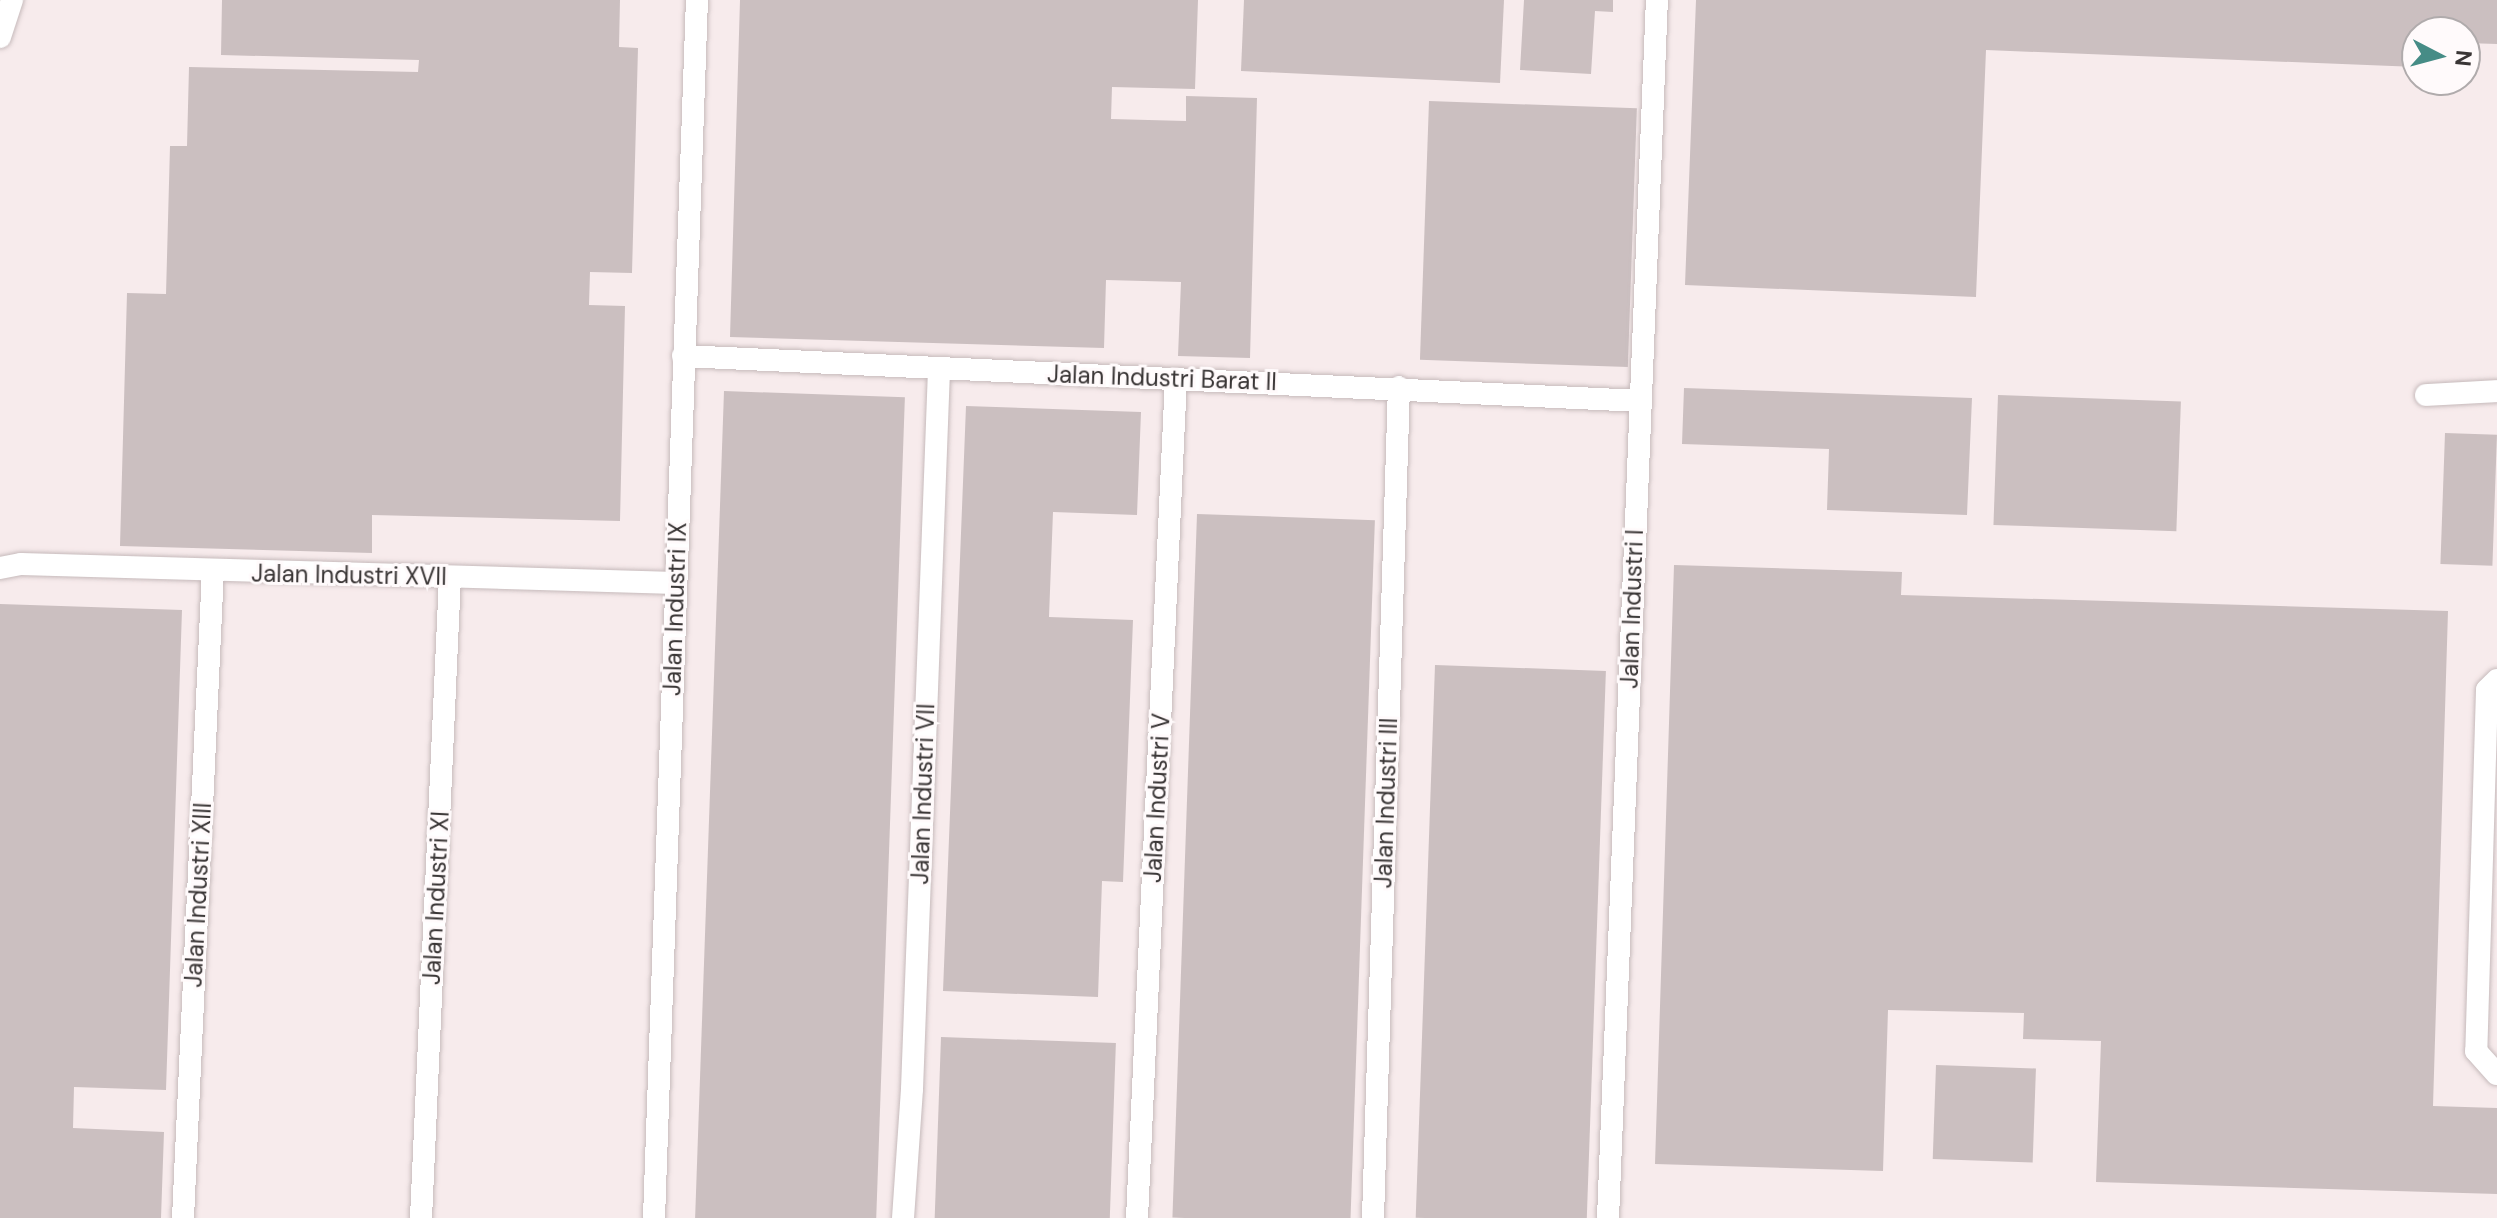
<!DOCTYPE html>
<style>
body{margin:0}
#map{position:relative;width:2497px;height:1218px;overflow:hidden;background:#f7ebec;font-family:"DM Sans",sans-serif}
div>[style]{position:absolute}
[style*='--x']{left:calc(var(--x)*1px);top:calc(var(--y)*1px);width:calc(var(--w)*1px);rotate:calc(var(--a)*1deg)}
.building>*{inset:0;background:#cbbfc0;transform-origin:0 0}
.roads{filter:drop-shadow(0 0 2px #c6babb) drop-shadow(0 0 2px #c6babb)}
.lane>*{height:22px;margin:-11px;padding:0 11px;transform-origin:11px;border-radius:11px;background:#fff}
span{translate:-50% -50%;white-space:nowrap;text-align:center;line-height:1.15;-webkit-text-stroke:6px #fffafb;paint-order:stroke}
.street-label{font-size:24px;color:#393535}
.north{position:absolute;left:2401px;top:16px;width:80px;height:80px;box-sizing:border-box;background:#fffafb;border:2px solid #b0abac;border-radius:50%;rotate:96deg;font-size:22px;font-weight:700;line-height:32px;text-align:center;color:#393535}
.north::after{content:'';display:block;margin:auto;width:28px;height:36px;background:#468c86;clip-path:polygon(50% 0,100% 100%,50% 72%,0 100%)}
</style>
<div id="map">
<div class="building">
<div style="clip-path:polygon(222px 0,620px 0,619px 47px,638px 48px,632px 273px,590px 272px,589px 305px,625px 306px,620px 521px,372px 515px,372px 553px,120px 546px,127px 293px,166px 294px,170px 146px,187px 146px,189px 67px,418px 72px,419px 60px,221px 55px)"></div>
<div style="clip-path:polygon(740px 0,1198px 0,1195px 89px,1112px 87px,1111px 119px,1186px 121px,1186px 96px,1257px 98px,1250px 358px,1178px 356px,1181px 282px,1106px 280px,1104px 348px,730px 337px)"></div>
<div style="clip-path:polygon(1244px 0,1504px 0,1500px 83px,1241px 71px)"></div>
<div style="clip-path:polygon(1524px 0,1613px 0,1613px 12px,1595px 11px,1591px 74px,1520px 70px)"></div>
<div style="clip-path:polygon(1696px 0,2497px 0,2497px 44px,2465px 43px,2465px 32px,2417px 32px,2417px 67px,1986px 50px,1976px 297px,1685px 285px)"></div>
<div style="left:1429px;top:101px;width:208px;height:259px;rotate:2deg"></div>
<div style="clip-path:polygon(1684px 388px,1972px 398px,1967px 515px,1827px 510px,1829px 449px,1682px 444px)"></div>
<div style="left:724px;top:391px;width:181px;height:828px;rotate:2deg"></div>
<div style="left:1998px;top:395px;width:183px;height:130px;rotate:2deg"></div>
<div style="clip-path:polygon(966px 406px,1141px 412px,1137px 515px,1053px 512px,1049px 617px,1133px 620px,1123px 882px,1102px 881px,1098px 997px,943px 991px)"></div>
<div style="left:2445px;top:433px;width:52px;height:131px;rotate:2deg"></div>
<div style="left:1197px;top:514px;width:178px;height:704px;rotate:2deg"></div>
<div style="clip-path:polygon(1674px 565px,1902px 572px,1901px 595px,2448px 611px,2433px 1106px,2497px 1108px,2497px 1194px,2096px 1182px,2101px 1041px,2023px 1039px,2024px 1013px,1888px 1010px,1883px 1171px,1655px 1164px)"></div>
<div style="clip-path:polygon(0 604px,182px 610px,166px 1090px,74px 1087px,73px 1128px,164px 1132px,161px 1218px,0 1218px)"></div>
<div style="left:1435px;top:665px;width:171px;height:553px;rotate:2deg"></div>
<div style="left:941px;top:1037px;width:175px;height:181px;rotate:2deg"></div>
<div style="left:1936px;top:1065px;width:100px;height:94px;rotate:2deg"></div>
</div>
<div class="roads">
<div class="lane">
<div style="--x:0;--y:37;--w:39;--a:-72"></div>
<div style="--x:683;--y:356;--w:958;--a:2.69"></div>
<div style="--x:2426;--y:395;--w:71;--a:-3.2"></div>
<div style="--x:0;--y:568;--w:21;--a:-11"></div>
<div style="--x:21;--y:564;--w:655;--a:1.66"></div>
<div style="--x:2497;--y:680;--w:14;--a:135"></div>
<div style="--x:2487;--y:690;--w:361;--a:91.7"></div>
<div style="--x:2476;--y:1051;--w:31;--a:48"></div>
<div style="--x:183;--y:1218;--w:648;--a:-87.35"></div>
<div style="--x:421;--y:1218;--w:642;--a:-87.41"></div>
<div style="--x:654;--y:1218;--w:1219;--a:-87.98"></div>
<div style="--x:903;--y:1218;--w:129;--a:-86"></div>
<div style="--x:912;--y:1089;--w:720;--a:-87.85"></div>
<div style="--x:1137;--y:1218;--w:840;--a:-87.34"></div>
<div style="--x:1373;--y:1218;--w:831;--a:-88.21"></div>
<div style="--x:1608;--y:1218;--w:1219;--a:-87.7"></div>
</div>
</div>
<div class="street-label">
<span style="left:1162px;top:378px;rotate:2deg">Jalan Industri Barat II</span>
<span style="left:349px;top:575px;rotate:1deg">Jalan Industri XVII</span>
<span style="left:675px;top:609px;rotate:-88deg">Jalan Industri IX</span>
<span style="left:1632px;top:609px;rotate:-88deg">Jalan Industri I</span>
<span style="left:923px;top:794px;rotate:-88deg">Jalan Industri VII</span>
<span style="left:1157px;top:798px;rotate:-87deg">Jalan Industri V</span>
<span style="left:1386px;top:803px;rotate:-88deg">Jalan Industri III</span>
<span style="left:198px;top:895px;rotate:-87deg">Jalan Industri XIII</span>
<span style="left:436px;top:898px;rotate:-87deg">Jalan Industri XI</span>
</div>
<div class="north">N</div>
</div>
